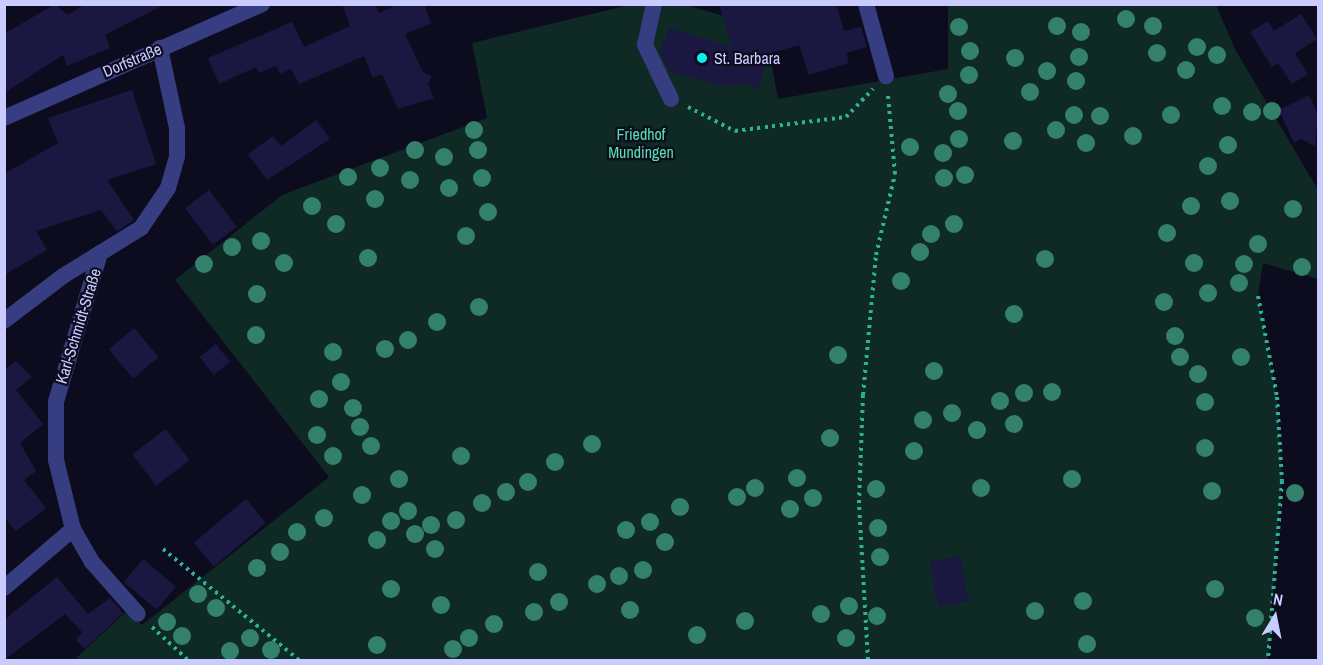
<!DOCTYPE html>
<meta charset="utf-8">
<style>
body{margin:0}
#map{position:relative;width:1323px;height:665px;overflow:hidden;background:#0d0c1f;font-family:"Archivo Narrow",sans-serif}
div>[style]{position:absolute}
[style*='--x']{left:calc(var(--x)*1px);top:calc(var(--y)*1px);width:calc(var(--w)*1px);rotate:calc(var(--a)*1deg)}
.green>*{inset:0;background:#0f2925}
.building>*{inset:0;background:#1a1841;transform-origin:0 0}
.path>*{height:4px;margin-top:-2px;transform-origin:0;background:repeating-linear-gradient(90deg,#2bb398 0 3px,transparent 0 7.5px)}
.minor>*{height:16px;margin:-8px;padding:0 8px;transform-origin:8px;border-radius:8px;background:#363d80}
.tertiary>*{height:16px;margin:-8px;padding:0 8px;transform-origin:8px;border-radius:8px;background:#363d80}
.trees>*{width:18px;height:18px;margin:-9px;border-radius:50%;background:#34816b}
.dots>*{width:16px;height:16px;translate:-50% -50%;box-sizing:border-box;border:3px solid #0d0c1f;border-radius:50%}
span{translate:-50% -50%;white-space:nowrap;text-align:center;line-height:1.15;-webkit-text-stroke:4.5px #0d0c1f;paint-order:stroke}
.poi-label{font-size:16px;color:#caccff}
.left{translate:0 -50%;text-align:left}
.street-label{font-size:16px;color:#caccff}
.park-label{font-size:16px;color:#54e1aa}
.frame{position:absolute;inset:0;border:6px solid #caccff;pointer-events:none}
.north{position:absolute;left:1245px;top:587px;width:60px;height:60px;-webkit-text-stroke:4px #0d0c1f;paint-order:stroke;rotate:10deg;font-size:16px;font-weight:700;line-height:24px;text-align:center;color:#caccff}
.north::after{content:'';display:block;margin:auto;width:21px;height:27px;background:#caccff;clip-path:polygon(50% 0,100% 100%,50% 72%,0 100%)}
</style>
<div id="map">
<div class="green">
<div style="clip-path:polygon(629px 5px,686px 5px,765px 28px,778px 99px,948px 69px,948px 5px,1216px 5px,1235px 49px,1318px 190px,1318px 279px,1263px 263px,1258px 296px,1277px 397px,1282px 481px,1268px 660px,74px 660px,128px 610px,142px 625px,329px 477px,175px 280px,282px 195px,487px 118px,472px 43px)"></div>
</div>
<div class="building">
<div style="clip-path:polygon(55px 4px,67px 15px,86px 4px,165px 4px,105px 35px,110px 48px,67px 66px,63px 55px,4px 93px,4px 34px)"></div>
<div style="clip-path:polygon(342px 4px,375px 4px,379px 13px,398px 4px,424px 4px,431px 23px,405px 34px,423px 72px,432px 76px,428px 84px,434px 98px,398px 109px,382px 74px,373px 78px,364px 56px,299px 84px,291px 69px,280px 74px,276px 66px,259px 73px,256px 67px,219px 84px,208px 58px,292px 22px,304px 47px,350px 26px)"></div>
<div style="clip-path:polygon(719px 4px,836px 4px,844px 31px,861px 27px,867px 47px,846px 53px,849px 63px,809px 75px,799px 45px,768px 54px,759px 88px,743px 83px,725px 87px,669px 71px,660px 51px,669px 28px,732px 47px)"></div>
<div style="clip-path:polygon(1301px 14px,1317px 39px,1295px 53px,1308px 74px,1292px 84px,1278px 63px,1272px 67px,1250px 32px,1268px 21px,1274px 31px)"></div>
<div style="clip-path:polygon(132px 90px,156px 164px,107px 180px,134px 220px,117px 231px,101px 210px,36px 231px,47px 250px,4px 275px,4px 174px,58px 143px,48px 118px)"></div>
<div style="clip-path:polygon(1309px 95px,1318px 114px,1315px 146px,1301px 139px,1294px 143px,1279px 110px)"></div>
<div style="clip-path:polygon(316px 120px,330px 139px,267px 180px,248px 154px,273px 136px,281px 146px)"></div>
<div style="left:209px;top:190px;width:46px;height:30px;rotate:53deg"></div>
<div style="left:134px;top:328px;width:38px;height:33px;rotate:50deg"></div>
<div style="left:216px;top:344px;width:23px;height:21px;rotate:52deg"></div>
<div style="clip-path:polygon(16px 361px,32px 377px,16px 390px,43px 424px,20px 443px,36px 471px,24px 480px,46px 508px,16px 531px,4px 517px,4px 371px)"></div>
<div style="left:166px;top:429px;width:39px;height:42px;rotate:53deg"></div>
<div style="left:246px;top:499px;width:31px;height:68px;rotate:50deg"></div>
<div style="left:960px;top:556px;width:46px;height:31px;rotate:79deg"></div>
<div style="left:143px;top:559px;width:43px;height:30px;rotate:40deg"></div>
<div style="clip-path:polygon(57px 577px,88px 614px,110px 598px,123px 613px,85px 649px,76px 640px,82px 632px,65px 614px,4px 660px,4px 620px)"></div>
</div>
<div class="path">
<div style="--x:688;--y:107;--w:53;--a:27.1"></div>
<div style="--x:735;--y:131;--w:112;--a:-7.2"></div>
<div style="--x:846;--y:117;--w:39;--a:-46"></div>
<div style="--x:1258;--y:296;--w:103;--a:79.3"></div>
<div style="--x:1277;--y:397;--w:84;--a:86.6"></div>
<div style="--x:1282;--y:481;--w:180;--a:94.5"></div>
<div style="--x:163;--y:549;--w:176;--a:39.2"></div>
<div style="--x:152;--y:627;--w:49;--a:42.5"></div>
<div style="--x:868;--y:660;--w:157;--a:-93.3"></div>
<div style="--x:859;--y:503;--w:108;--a:-87.9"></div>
<div style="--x:863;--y:395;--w:141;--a:-84.7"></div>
<div style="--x:876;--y:255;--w:83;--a:-76.8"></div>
<div style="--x:895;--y:174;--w:79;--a:-95.1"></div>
</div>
<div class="minor">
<div style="--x:654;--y:4;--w:42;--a:102.4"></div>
<div style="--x:645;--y:45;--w:60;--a:64.3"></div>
<div style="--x:866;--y:4;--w:75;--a:74.5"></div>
<div style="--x:100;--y:253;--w:155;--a:106.5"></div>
<div style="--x:56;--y:402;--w:58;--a:90"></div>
<div style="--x:56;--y:460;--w:71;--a:76.2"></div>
<div style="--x:73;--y:529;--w:38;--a:60"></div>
<div style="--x:92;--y:562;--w:69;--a:48.5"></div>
<div style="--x:4;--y:321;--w:74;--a:-37.3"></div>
<div style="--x:63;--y:276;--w:92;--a:-31.6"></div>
<div style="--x:141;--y:228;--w:48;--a:-56"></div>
<div style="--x:168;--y:188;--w:33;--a:-74"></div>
<div style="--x:177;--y:156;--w:28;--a:-90"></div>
<div style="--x:177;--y:128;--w:82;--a:-102"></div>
<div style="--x:4;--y:588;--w:91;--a:-40.5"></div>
</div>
<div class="tertiary">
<div style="--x:4;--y:118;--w:282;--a:-23.8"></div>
</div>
<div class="trees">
<div style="left:1126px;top:19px"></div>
<div style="left:1057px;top:26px"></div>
<div style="left:1153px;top:26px"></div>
<div style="left:959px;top:27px"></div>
<div style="left:1081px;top:32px"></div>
<div style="left:1197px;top:47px"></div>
<div style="left:970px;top:51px"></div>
<div style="left:1157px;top:53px"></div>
<div style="left:1217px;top:55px"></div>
<div style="left:1079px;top:57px"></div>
<div style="left:1015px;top:58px"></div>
<div style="left:1186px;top:70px"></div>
<div style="left:1047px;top:71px"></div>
<div style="left:969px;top:75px"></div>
<div style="left:1076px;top:81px"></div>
<div style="left:1030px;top:92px"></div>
<div style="left:948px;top:94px"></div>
<div style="left:1222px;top:106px"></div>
<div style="left:958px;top:111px"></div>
<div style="left:1272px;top:111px"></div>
<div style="left:1252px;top:112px"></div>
<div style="left:1074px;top:115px"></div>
<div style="left:1171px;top:115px"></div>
<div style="left:1100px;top:116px"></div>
<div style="left:474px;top:130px"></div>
<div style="left:1056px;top:130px"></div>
<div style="left:1133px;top:136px"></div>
<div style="left:959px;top:139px"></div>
<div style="left:1013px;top:141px"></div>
<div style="left:1086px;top:143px"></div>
<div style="left:1228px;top:145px"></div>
<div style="left:910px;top:147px"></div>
<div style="left:415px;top:150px"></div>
<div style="left:478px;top:150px"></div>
<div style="left:943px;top:153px"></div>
<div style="left:444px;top:157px"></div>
<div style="left:1208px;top:166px"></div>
<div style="left:380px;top:168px"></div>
<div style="left:965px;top:175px"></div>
<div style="left:348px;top:177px"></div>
<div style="left:482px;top:178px"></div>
<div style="left:944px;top:178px"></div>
<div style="left:410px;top:180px"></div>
<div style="left:449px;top:188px"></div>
<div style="left:375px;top:199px"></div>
<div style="left:1230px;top:201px"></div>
<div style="left:312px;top:206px"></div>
<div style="left:1191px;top:206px"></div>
<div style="left:1293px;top:209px"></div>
<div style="left:488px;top:212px"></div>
<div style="left:336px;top:224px"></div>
<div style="left:954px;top:224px"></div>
<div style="left:1167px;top:233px"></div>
<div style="left:931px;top:234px"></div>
<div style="left:466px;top:236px"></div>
<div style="left:261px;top:241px"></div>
<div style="left:1258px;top:244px"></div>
<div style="left:232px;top:247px"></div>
<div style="left:920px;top:252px"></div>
<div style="left:368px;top:258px"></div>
<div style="left:1045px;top:259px"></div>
<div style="left:284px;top:263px"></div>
<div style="left:1194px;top:263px"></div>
<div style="left:204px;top:264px"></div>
<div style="left:1244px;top:264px"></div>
<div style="left:1302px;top:267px"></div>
<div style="left:901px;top:281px"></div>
<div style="left:1239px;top:283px"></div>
<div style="left:1208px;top:293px"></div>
<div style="left:257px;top:294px"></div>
<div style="left:1164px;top:302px"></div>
<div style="left:479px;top:307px"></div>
<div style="left:1014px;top:314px"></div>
<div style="left:437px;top:322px"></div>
<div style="left:256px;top:335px"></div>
<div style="left:1175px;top:336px"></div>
<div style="left:408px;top:340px"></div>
<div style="left:385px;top:349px"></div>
<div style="left:333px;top:352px"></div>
<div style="left:838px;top:355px"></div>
<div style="left:1180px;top:357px"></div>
<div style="left:1241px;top:357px"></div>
<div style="left:934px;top:371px"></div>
<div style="left:1198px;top:374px"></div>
<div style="left:341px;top:382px"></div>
<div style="left:1052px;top:392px"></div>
<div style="left:1024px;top:393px"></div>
<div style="left:319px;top:399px"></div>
<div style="left:1000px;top:401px"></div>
<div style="left:1205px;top:402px"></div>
<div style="left:353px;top:408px"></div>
<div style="left:952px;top:413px"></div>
<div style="left:923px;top:420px"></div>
<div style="left:1014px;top:424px"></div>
<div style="left:360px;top:427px"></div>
<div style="left:977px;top:430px"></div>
<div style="left:317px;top:435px"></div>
<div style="left:830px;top:438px"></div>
<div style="left:592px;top:444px"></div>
<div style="left:371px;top:446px"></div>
<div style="left:1205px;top:448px"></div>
<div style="left:914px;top:451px"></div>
<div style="left:333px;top:456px"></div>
<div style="left:461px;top:456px"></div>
<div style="left:555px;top:462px"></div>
<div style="left:797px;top:478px"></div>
<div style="left:399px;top:479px"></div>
<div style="left:1072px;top:479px"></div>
<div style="left:528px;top:482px"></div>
<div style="left:755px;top:488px"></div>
<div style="left:981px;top:488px"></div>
<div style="left:876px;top:489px"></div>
<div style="left:1212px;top:491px"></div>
<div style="left:506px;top:492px"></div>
<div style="left:1295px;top:493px"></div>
<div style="left:362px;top:495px"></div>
<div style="left:737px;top:497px"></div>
<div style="left:813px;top:498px"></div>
<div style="left:482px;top:503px"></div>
<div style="left:680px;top:507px"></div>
<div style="left:790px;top:509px"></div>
<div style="left:408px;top:511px"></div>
<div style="left:324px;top:518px"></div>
<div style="left:456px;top:520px"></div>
<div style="left:391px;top:521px"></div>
<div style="left:650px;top:522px"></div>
<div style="left:431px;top:525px"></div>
<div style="left:878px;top:528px"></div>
<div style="left:626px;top:530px"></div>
<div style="left:297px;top:532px"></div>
<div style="left:415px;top:534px"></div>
<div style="left:377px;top:540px"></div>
<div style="left:665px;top:542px"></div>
<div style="left:435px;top:549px"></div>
<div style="left:280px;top:552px"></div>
<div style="left:880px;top:557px"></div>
<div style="left:257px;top:568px"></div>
<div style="left:643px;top:570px"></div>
<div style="left:538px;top:572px"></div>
<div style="left:619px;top:576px"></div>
<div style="left:597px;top:584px"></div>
<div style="left:391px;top:589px"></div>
<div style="left:1215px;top:589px"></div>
<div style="left:198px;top:594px"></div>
<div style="left:1083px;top:601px"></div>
<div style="left:559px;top:602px"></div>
<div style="left:441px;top:605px"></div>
<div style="left:849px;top:606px"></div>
<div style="left:216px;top:608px"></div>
<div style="left:630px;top:610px"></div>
<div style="left:1035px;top:611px"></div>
<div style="left:534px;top:612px"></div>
<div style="left:821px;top:614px"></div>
<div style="left:877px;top:616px"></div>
<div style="left:1255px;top:618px"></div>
<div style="left:745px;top:621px"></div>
<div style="left:167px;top:622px"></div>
<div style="left:494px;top:624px"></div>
<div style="left:697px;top:635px"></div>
<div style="left:182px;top:636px"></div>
<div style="left:250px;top:638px"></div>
<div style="left:469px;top:638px"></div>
<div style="left:846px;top:638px"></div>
<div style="left:1087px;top:644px"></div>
<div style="left:377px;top:645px"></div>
<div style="left:453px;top:649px"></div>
<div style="left:271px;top:650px"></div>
<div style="left:230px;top:651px"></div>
</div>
<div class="dots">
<div style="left:702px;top:58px;background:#00f5ec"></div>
</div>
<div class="poi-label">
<span class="left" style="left:714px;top:58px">St. Barbara</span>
</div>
<div class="street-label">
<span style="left:132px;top:60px;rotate:-23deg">Dorfstraße</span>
<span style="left:78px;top:326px;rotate:-73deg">Karl-Schmidt-Straße</span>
</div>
<div class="park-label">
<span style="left:641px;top:143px">Friedhof<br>Mundingen</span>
</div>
<div class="frame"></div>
<div class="north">N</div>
</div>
